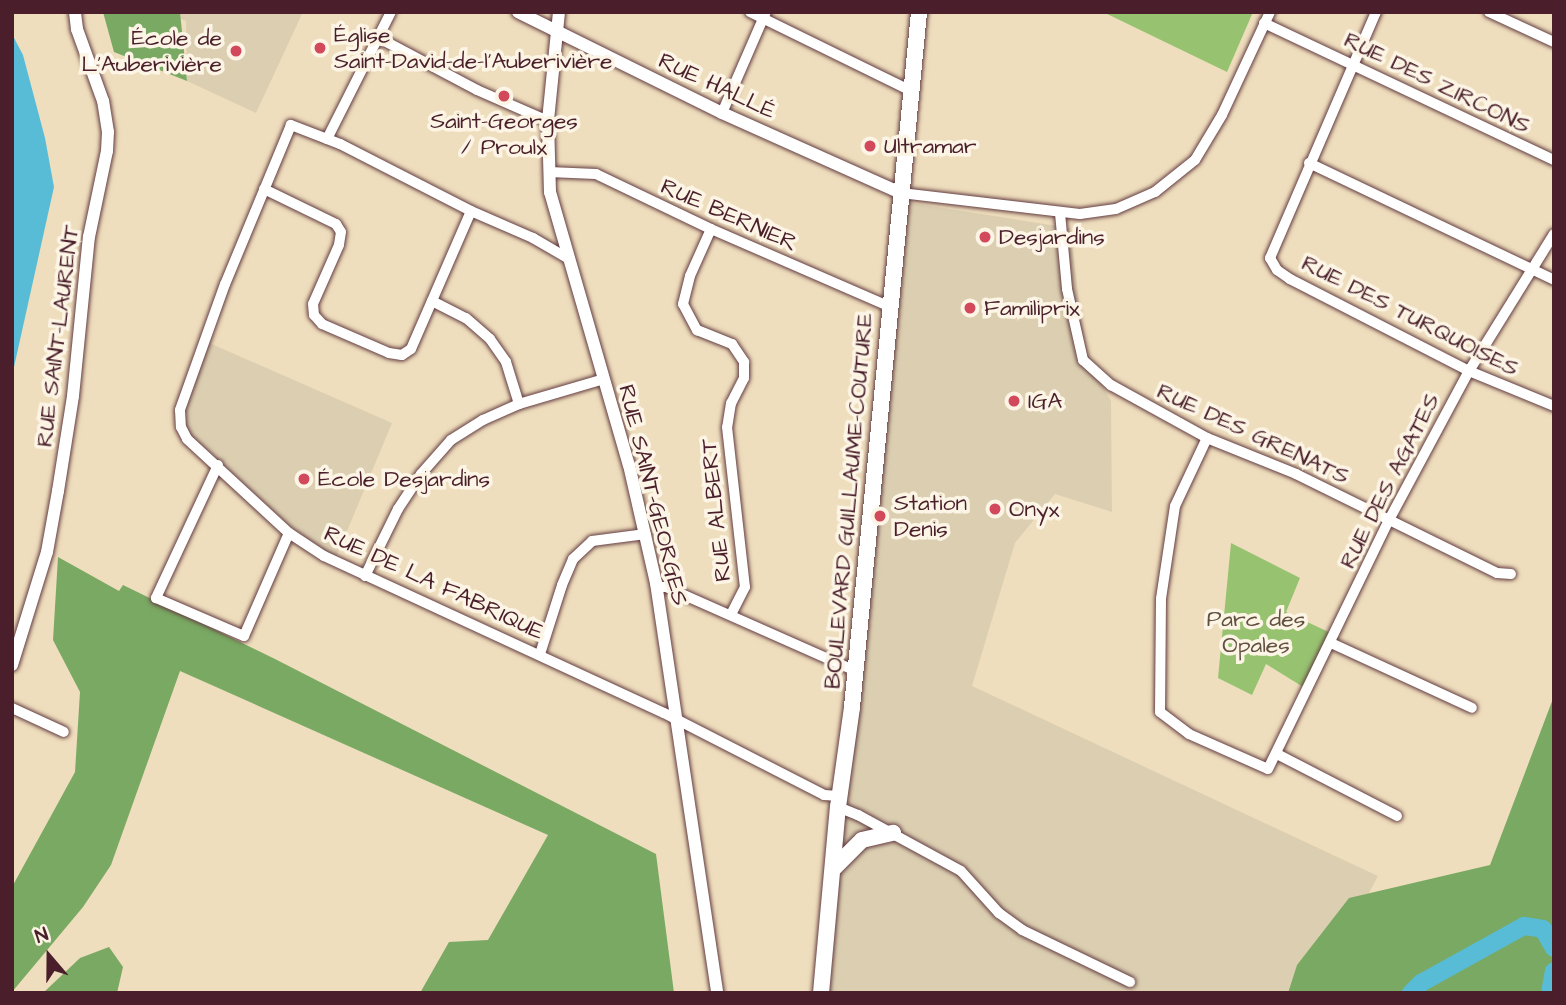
<!DOCTYPE html>
<meta charset="utf-8">
<style>
body{margin:0}
#map{position:relative;width:1566px;height:1005px;overflow:hidden;background:#efdebd;font-family:"Architects Daughter",sans-serif}
div>[style]{position:absolute}
[style*='--x']{left:calc(var(--x)*1px);top:calc(var(--y)*1px);width:calc(var(--w)*1px);rotate:calc(var(--a)*1deg)}
.built>*{inset:0;background:#dccfb1}
.green>*{inset:0;background:#97c371}
.forest>*{inset:0;background:#79a963}
.water>*{inset:0;background:#58bcd7}
.stream>*{height:2.5px;margin:-1.25px;padding:0 1.25px;transform-origin:1.25px;border-radius:1.25px;background:#58bcd7}
.river>*{height:18px;margin:-9px;padding:0 9px;transform-origin:9px;border-radius:9px;background:#58bcd7}
.roads{filter:drop-shadow(0 0 2px #633c41) drop-shadow(0 0 2px #633c41)}
.minor>*{height:10px;margin:-5px;padding:0 5px;transform-origin:5px;border-radius:5px;background:#fff}
.tertiary>*{height:12px;margin:-6px;padding:0 6px;transform-origin:6px;border-radius:6px;background:#fff}
.primary>*{height:16px;margin:-8px;padding:0 8px;transform-origin:8px;border-radius:8px;background:#fff}
.dots>*{width:19px;height:19px;translate:-50% -50%;box-sizing:border-box;border:4px solid #fcf5e5;border-radius:50%}
span{translate:-50% -50%;white-space:nowrap;text-align:center;line-height:1.15;-webkit-text-stroke:7px #fcf5e5;paint-order:stroke}
.poi-label{font-size:23px;color:#4a1f2b}
.left{translate:0 -50%;text-align:left}
.right{translate:-100% -50%;text-align:right}
.street-label{font-size:23px;color:#4a1f2b}
.park-label{font-size:23px;color:#615040}
.frame{position:absolute;inset:0;border:14px solid #4a1f2b;pointer-events:none}
.north{position:absolute;left:14px;top:921px;width:70px;height:70px;-webkit-text-stroke:5px #fcf5e5;paint-order:stroke;rotate:340deg;font-size:19px;font-weight:700;line-height:28px;text-align:center;color:#4a1f2b}
.north::after{content:'';display:block;margin:auto;width:24px;height:32px;background:#4a1f2b;clip-path:polygon(50% 0,100% 100%,50% 72%,0 100%)}
</style>
<div id="map">
<div class="built">
<div style="clip-path:polygon(164px 12px,303px 12px,256px 113px,187px 81px,186px 21px)"></div>
<div style="clip-path:polygon(892px 200px,1070px 228px,1086px 358px,1111px 401px,1112px 512px,1055px 494px,1015px 543px,972px 686px,1378px 876px,1316px 993px,829px 993px)"></div>
<div style="clip-path:polygon(207px 342px,392px 423px,335px 560px,289px 525px,190px 434px,180px 410px)"></div>
</div>
<div class="green">
<div style="clip-path:polygon(1103px 12px,1253px 12px,1227px 72px)"></div>
<div style="clip-path:polygon(1231px 543px,1300px 578px,1286px 612px,1335px 635px,1308px 690px,1266px 664px,1252px 695px,1218px 678px)"></div>
</div>
<div class="forest">
<div style="clip-path:polygon(103px 12px,180px 12px,187px 81px,114px 52px)"></div>
<div style="clip-path:polygon(58px 557px,119px 591px,123px 585px,275px 659px,656px 854px,674px 993px,420px 993px,449px 942px,488px 940px,548px 835px,180px 671px,111px 865px,83px 907px,12px 992px,12px 887px,75px 772px,80px 692px,53px 640px)"></div>
<div style="clip-path:polygon(1554px 696px,1554px 993px,1288px 993px,1297px 965px,1349px 898px,1490px 865px)"></div>
<div style="clip-path:polygon(109px 947px,123px 967px,117px 993px,43px 993px,80px 958px)"></div>
</div>
<div class="water">
<div style="clip-path:polygon(12px 34px,23px 55px,45px 138px,54px 187px,12px 376px)"></div>
</div>
<div class="stream">
<div style="--x:1550;--y:991;--w:4;--a:14"></div>
</div>
<div class="river">
<div style="--x:1411;--y:993;--w:14;--a:-45"></div>
<div style="--x:1421;--y:983;--w:118;--a:-29"></div>
<div style="--x:1524;--y:926;--w:19;--a:9"></div>
<div style="--x:1543;--y:929;--w:22;--a:60"></div>
<div style="--x:1550;--y:993;--w:22;--a:-80"></div>
</div>
<div class="roads">
<div class="minor">
<div style="--x:750;--y:12;--w:179;--a:26.1"></div>
<div style="--x:1376;--y:12;--w:268;--a:113.3"></div>
<div style="--x:1270;--y:258;--w:14;--a:60"></div>
<div style="--x:1277;--y:270;--w:16;--a:35"></div>
<div style="--x:1290;--y:279;--w:201;--a:27.2"></div>
<div style="--x:1469;--y:371;--w:92;--a:22.4"></div>
<div style="--x:1489;--y:12;--w:72;--a:24.8"></div>
<div style="--x:1264;--y:23;--w:321;--a:25.3"></div>
<div style="--x:377;--y:37;--w:113;--a:27.9"></div>
<div style="--x:477;--y:90;--w:77;--a:23.6"></div>
<div style="--x:722;--y:113;--w:110;--a:-66.5"></div>
<div style="--x:327;--y:139;--w:142;--a:-63.3"></div>
<div style="--x:1309;--y:163;--w:272;--a:25.5"></div>
<div style="--x:549;--y:172;--w:47;--a:2.4"></div>
<div style="--x:596;--y:174;--w:127;--a:25.6"></div>
<div style="--x:711;--y:229;--w:195;--a:23.5"></div>
<div style="--x:264;--y:189;--w:80;--a:25.9"></div>
<div style="--x:336;--y:224;--w:9;--a:58"></div>
<div style="--x:341;--y:232;--w:13;--a:99"></div>
<div style="--x:339;--y:245;--w:64;--a:113.8"></div>
<div style="--x:313;--y:304;--w:11;--a:85"></div>
<div style="--x:314;--y:315;--w:12;--a:48"></div>
<div style="--x:322;--y:324;--w:73;--a:23.4"></div>
<div style="--x:389;--y:353;--w:13;--a:9"></div>
<div style="--x:402;--y:355;--w:11;--a:-34"></div>
<div style="--x:411;--y:349;--w:150;--a:-66.5"></div>
<div style="--x:901;--y:193;--w:180;--a:6.7"></div>
<div style="--x:1080;--y:214;--w:36;--a:-8"></div>
<div style="--x:1116;--y:209;--w:43;--a:-23.6"></div>
<div style="--x:1155;--y:192;--w:51;--a:-38.7"></div>
<div style="--x:1195;--y:160;--w:52;--a:-59"></div>
<div style="--x:1222;--y:115;--w:114;--a:-65"></div>
<div style="--x:1060;--y:213;--w:76;--a:84.7"></div>
<div style="--x:1067;--y:289;--w:73;--a:77.3"></div>
<div style="--x:1083;--y:360;--w:38;--a:42"></div>
<div style="--x:1111;--y:385;--w:110;--a:28.9"></div>
<div style="--x:1207;--y:438;--w:96;--a:22"></div>
<div style="--x:1296;--y:474;--w:224;--a:26.2"></div>
<div style="--x:1497;--y:573;--w:14;--a:4"></div>
<div style="--x:711;--y:229;--w:51;--a:114.1"></div>
<div style="--x:690;--y:276;--w:29;--a:104"></div>
<div style="--x:683;--y:304;--w:30;--a:62"></div>
<div style="--x:697;--y:330;--w:38;--a:22"></div>
<div style="--x:732;--y:344;--w:22;--a:56"></div>
<div style="--x:744;--y:362;--w:16;--a:90"></div>
<div style="--x:744;--y:378;--w:28;--a:117"></div>
<div style="--x:731;--y:403;--w:24;--a:99"></div>
<div style="--x:727;--y:427;--w:161;--a:83.6"></div>
<div style="--x:745;--y:587;--w:31;--a:117"></div>
<div style="--x:569;--y:259;--w:42;--a:-149.7"></div>
<div style="--x:533;--y:238;--w:68;--a:-156.5"></div>
<div style="--x:471;--y:211;--w:147;--a:-152.9"></div>
<div style="--x:340;--y:144;--w:53;--a:-158.8"></div>
<div style="--x:291;--y:125;--w:172;--a:112.5"></div>
<div style="--x:225;--y:284;--w:134;--a:109.7"></div>
<div style="--x:180;--y:410;--w:17;--a:87"></div>
<div style="--x:181;--y:427;--w:13;--a:63"></div>
<div style="--x:187;--y:439;--w:139;--a:42.7"></div>
<div style="--x:289;--y:533;--w:42;--a:33.3"></div>
<div style="--x:324;--y:556;--w:374;--a:24.8"></div>
<div style="--x:664;--y:713;--w:180;--a:27.1"></div>
<div style="--x:824;--y:795;--w:15;--a:4"></div>
<div style="--x:432;--y:301;--w:38;--a:27"></div>
<div style="--x:466;--y:318;--w:32;--a:41"></div>
<div style="--x:490;--y:339;--w:28;--a:55"></div>
<div style="--x:506;--y:362;--w:44;--a:72.8"></div>
<div style="--x:1207;--y:438;--w:75;--a:115.2"></div>
<div style="--x:1175;--y:506;--w:94;--a:98.6"></div>
<div style="--x:1161;--y:599;--w:113;--a:90.5"></div>
<div style="--x:1160;--y:712;--w:36;--a:37"></div>
<div style="--x:1189;--y:734;--w:86;--a:23.9"></div>
<div style="--x:1268;--y:769;--w:277;--a:-64.1"></div>
<div style="--x:1389;--y:520;--w:169;--a:-61.8"></div>
<div style="--x:1469;--y:371;--w:161;--a:-58.2"></div>
<div style="--x:218;--y:465;--w:147;--a:115"></div>
<div style="--x:156;--y:598;--w:96;--a:23.4"></div>
<div style="--x:244;--y:636;--w:112;--a:-66.4"></div>
<div style="--x:365;--y:576;--w:75;--a:-63.8"></div>
<div style="--x:398;--y:509;--w:42;--a:-56.7"></div>
<div style="--x:421;--y:474;--w:45;--a:-48.6"></div>
<div style="--x:451;--y:440;--w:38;--a:-32"></div>
<div style="--x:483;--y:420;--w:39;--a:-24"></div>
<div style="--x:519;--y:404;--w:89;--a:-16.4"></div>
<div style="--x:657;--y:587;--w:9;--a:0"></div>
<div style="--x:666;--y:587;--w:208;--a:23.9"></div>
<div style="--x:1331;--y:643;--w:155;--a:24.7"></div>
<div style="--x:540;--y:654;--w:72;--a:-72.3"></div>
<div style="--x:562;--y:585;--w:28;--a:-67"></div>
<div style="--x:573;--y:559;--w:26;--a:-43"></div>
<div style="--x:592;--y:541;--w:54;--a:-7.4"></div>
<div style="--x:12;--y:708;--w:57;--a:24.8"></div>
<div style="--x:1277;--y:754;--w:135;--a:27.3"></div>
<div style="--x:838;--y:807;--w:22;--a:22"></div>
<div style="--x:858;--y:815;--w:117;--a:28.5"></div>
<div style="--x:961;--y:871;--w:57;--a:47.9"></div>
<div style="--x:999;--y:913;--w:29;--a:36"></div>
<div style="--x:1022;--y:930;--w:120;--a:25.7"></div>
</div>
<div class="tertiary">
<div style="--x:518;--y:12;--w:228;--a:26.3"></div>
<div style="--x:722;--y:113;--w:196;--a:24.1"></div>
<div style="--x:559;--y:12;--w:110;--a:95.8"></div>
<div style="--x:548;--y:121;--w:71;--a:88.4"></div>
<div style="--x:550;--y:192;--w:284;--a:73.9"></div>
<div style="--x:629;--y:465;--w:121;--a:77.1"></div>
<div style="--x:656;--y:583;--w:415;--a:81.5"></div>
<div style="--x:12;--y:665;--w:118;--a:-72.8"></div>
<div style="--x:47;--y:552;--w:62;--a:-79.8"></div>
<div style="--x:58;--y:491;--w:96;--a:-81"></div>
<div style="--x:73;--y:396;--w:160;--a:-84.3"></div>
<div style="--x:89;--y:237;--w:88;--a:-78.2"></div>
<div style="--x:107;--y:151;--w:19;--a:-87"></div>
<div style="--x:108;--y:132;--w:31;--a:-99"></div>
<div style="--x:103;--y:101;--w:77;--a:-109.9"></div>
<div style="--x:77;--y:29;--w:17;--a:-97"></div>
</div>
<div class="primary">
<div style="--x:835;--y:867;--w:38;--a:-45"></div>
<div style="--x:862;--y:840;--w:32;--a:-13"></div>
<div style="--x:821;--y:993;--w:187;--a:-84.8"></div>
<div style="--x:838;--y:807;--w:101;--a:-82"></div>
<div style="--x:852;--y:707;--w:698;--a:-84.49"></div>
</div>
</div>
<div class="dots">
<div style="left:320px;top:48px;background:#d1495b"></div>
<div style="left:236px;top:51px;background:#d1495b"></div>
<div style="left:504px;top:96px;background:#d1495b"></div>
<div style="left:870px;top:146px;background:#d1495b"></div>
<div style="left:985px;top:237px;background:#d1495b"></div>
<div style="left:970px;top:308px;background:#d1495b"></div>
<div style="left:1014px;top:401px;background:#d1495b"></div>
<div style="left:304px;top:479px;background:#d1495b"></div>
<div style="left:995px;top:509px;background:#d1495b"></div>
<div style="left:880px;top:516px;background:#d1495b"></div>
</div>
<div class="poi-label">
<span class="left" style="left:334px;top:48px">Église<br>Saint-David-de-l’Auberivière</span>
<span class="right" style="left:222px;top:51px">École de<br>L'Auberivière</span>
<span style="left:504px;top:134px">Saint-Georges<br>/ Proulx</span>
<span class="left" style="left:884px;top:146px">Ultramar</span>
<span class="left" style="left:999px;top:237px">Desjardins</span>
<span class="left" style="left:984px;top:308px">Familiprix</span>
<span class="left" style="left:1028px;top:401px">IGA</span>
<span class="left" style="left:318px;top:479px">École Desjardins</span>
<span class="left" style="left:894px;top:516px">Station<br>Denis</span>
<span class="left" style="left:1009px;top:509px">Onyx</span>
</div>
<div class="street-label">
<span style="left:1437px;top:83px;rotate:26deg">RUE DES ZIRCONS</span>
<span style="left:717px;top:86px;rotate:25deg">RUE HALLÉ</span>
<span style="left:729px;top:215px;rotate:24deg">RUE BERNIER</span>
<span style="left:1410px;top:316px;rotate:27deg">RUE DES TURQUOISES</span>
<span style="left:58px;top:336px;rotate:-83deg">RUE SAINT-LAURENT</span>
<span style="left:1253px;top:434px;rotate:25deg">RUE DES GRENATS</span>
<span style="left:1390px;top:481px;rotate:-63deg">RUE DES AGATES</span>
<span style="left:653px;top:495px;rotate:76deg">RUE SAINT-GEORGES</span>
<span style="left:849px;top:501px;rotate:-85deg">BOULEVARD GUILLAUME-COUTURE</span>
<span style="left:716px;top:510px;rotate:-96deg">RUE ALBERT</span>
<span style="left:434px;top:583px;rotate:25deg">RUE DE LA FABRIQUE</span>
</div>
<div class="park-label">
<span style="left:1256px;top:632px">Parc des<br>Opales</span>
</div>
<div class="frame"></div>
<div class="north">N</div>
</div>
